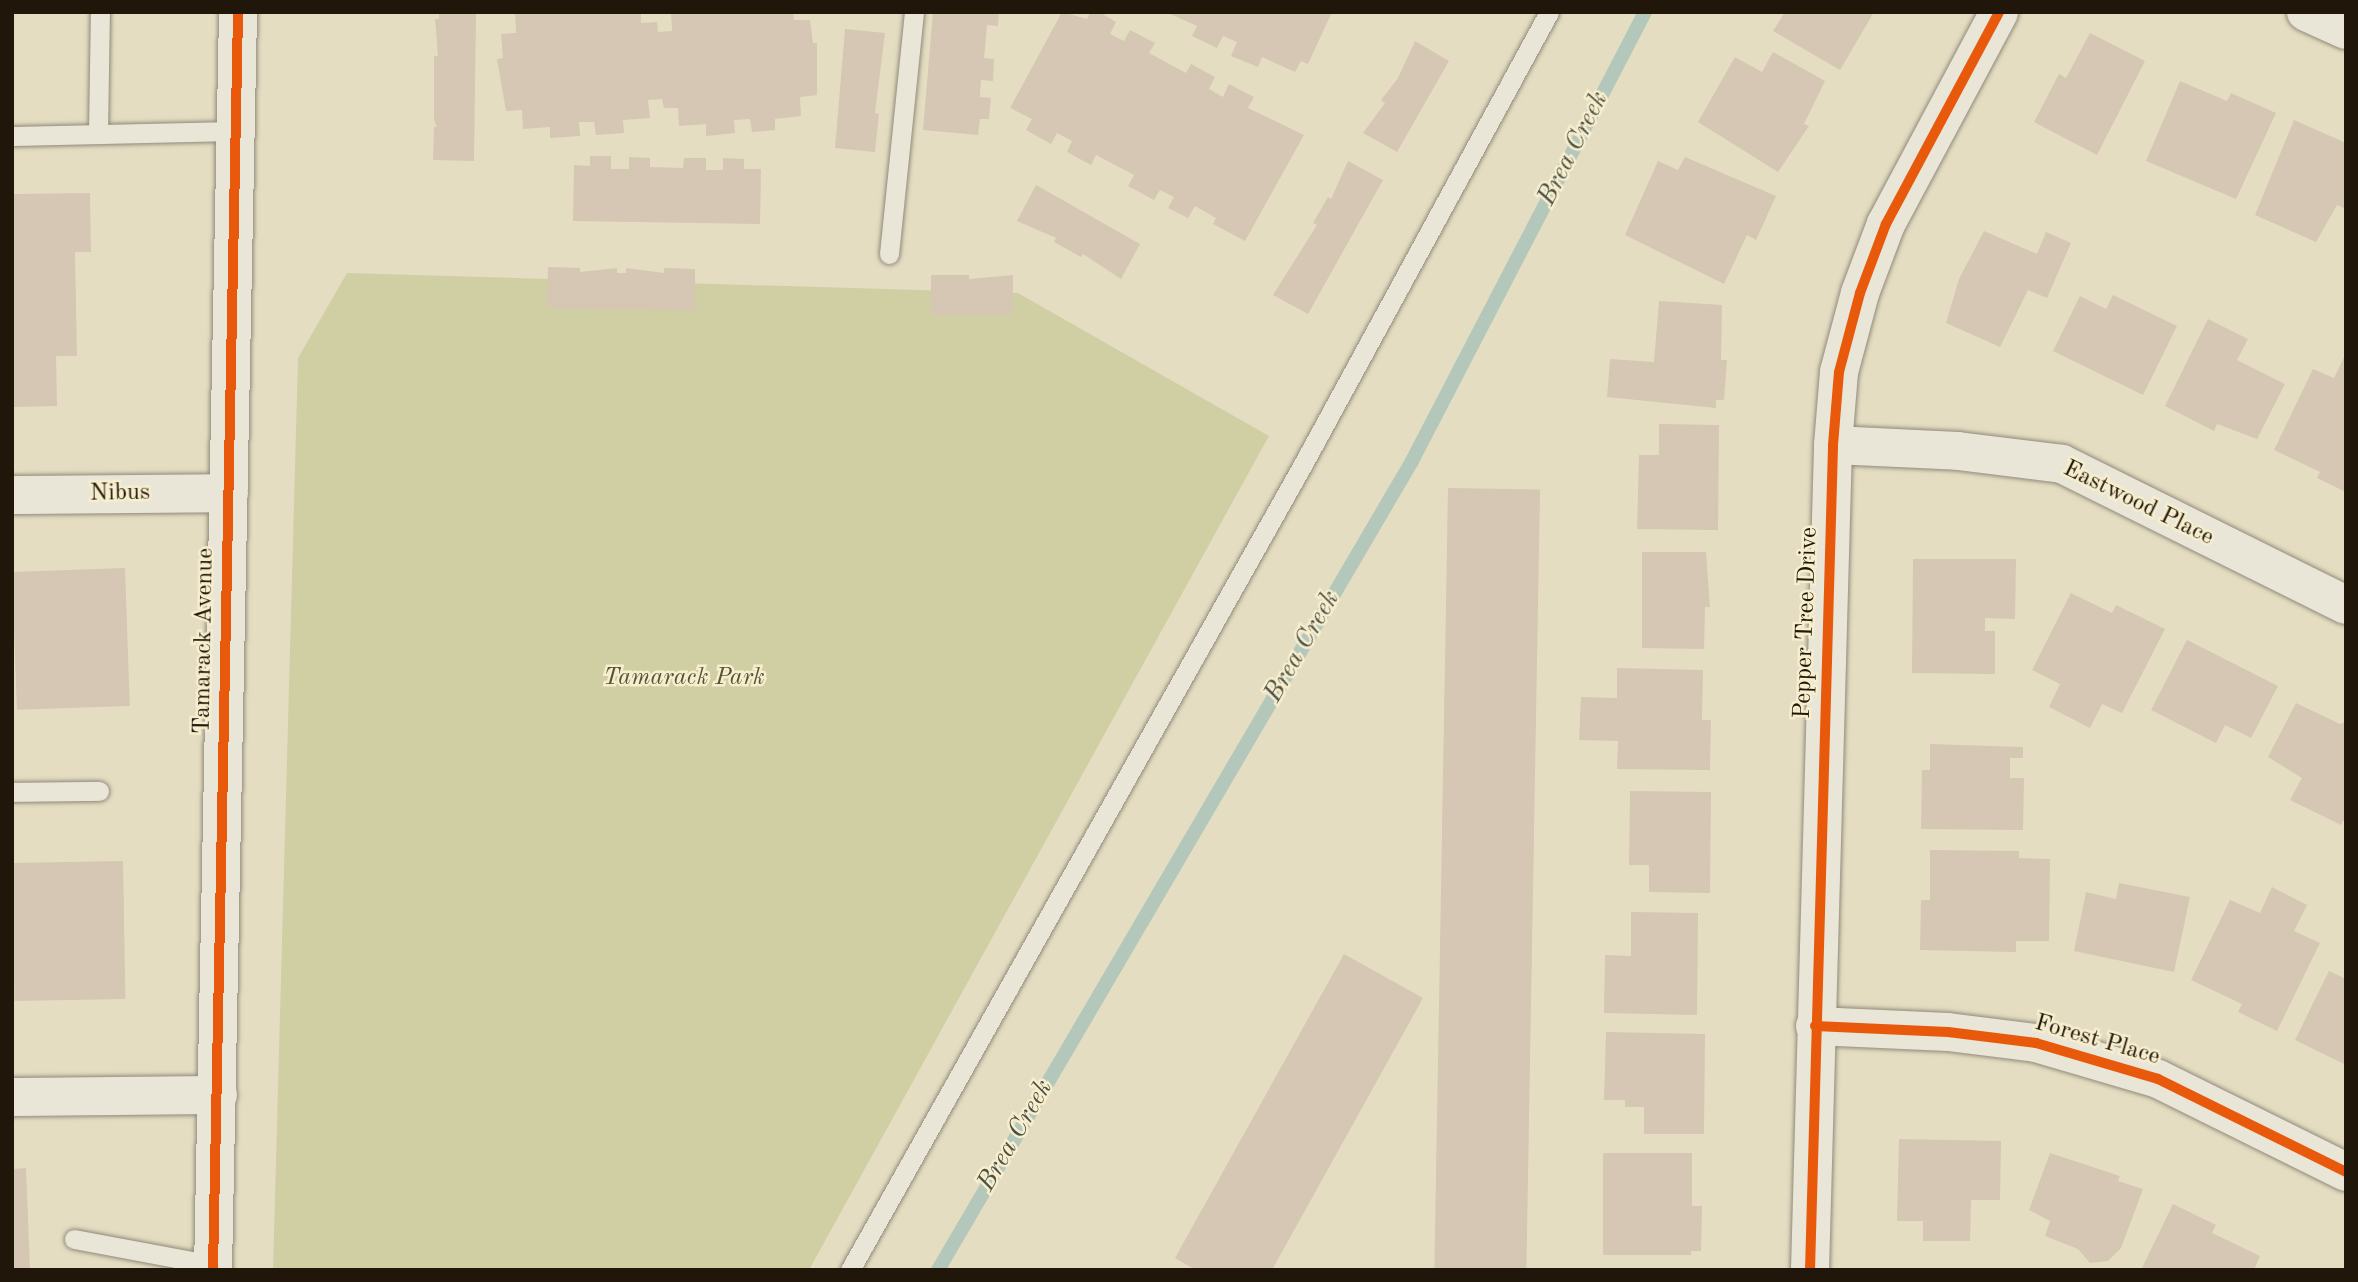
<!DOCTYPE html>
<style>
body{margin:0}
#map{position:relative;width:2358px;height:1282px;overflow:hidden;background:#e5ddc2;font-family:"Old Standard TT",serif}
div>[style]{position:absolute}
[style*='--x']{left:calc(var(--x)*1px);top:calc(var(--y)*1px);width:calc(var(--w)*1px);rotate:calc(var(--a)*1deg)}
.green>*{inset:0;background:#d0cfa4}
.stream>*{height:14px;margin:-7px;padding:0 7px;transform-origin:7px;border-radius:7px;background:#b3c7ba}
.building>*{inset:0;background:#d6c6b4;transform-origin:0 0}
.roads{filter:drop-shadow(0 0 2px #908a7a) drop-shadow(0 0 2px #908a7a)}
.lane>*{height:19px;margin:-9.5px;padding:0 9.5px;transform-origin:9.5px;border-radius:9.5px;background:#e9e6d7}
.street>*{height:38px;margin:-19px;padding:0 19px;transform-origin:19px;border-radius:19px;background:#e9e6d7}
.cycleway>*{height:10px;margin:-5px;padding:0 5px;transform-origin:5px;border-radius:5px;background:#e8590c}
span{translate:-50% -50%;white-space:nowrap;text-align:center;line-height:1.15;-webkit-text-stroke:5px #f7eece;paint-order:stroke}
.street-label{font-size:24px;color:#21160a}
.park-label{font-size:24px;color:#585337;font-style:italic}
.water-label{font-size:26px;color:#4d5046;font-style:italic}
.frame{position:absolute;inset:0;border:14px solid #21160a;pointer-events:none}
</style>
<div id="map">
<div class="green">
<div style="clip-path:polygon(347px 273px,1018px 293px,1269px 436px,809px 1270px,273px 1270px,298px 358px)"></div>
</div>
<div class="stream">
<div style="--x:938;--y:1270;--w:938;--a:-59.63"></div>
<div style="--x:1412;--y:461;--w:506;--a:-62.57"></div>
</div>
<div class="building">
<div style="clip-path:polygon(439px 12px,476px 12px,474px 161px,433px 160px,434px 127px,437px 127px,434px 120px,434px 56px,438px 56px,435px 19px,439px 19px)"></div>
<div style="clip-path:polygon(641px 12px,641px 23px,657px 22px,658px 32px,672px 31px,671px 12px,793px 12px,794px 20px,810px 20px,813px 43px,817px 43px,817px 95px,800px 97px,801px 116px,775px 119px,775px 130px,752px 132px,750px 119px,734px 120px,735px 133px,706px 136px,706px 124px,679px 126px,678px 108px,664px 108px,662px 99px,648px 100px,650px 118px,623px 120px,624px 133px,596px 135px,594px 122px,579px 122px,580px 136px,550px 138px,550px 127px,523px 129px,522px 110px,506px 111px,497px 59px,503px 58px,501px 34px,516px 33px,515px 14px)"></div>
<div style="clip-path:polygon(933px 12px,999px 12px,998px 26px,987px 25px,984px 58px,994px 59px,993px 81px,981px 80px,980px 97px,991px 98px,989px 119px,980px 119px,978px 135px,923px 130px)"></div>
<div style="clip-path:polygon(1062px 12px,1087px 19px,1090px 12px,1099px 12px,1116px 22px,1110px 34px,1124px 41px,1130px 30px,1155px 43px,1149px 53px,1186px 73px,1191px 64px,1215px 77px,1209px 89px,1223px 97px,1229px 84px,1254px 97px,1248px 108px,1304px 135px,1245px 241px,1213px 224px,1216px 218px,1195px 206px,1188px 218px,1168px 208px,1174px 197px,1160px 190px,1154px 200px,1128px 186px,1134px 175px,1096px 155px,1091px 165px,1067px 152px,1072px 141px,1057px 133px,1051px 144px,1026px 130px,1032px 119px,1010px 108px)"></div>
<div style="clip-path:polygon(1166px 12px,1332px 12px,1308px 64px,1301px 61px,1295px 72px,1262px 57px,1258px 67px,1231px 56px,1237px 42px,1223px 36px,1217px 48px,1192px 36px,1197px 26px)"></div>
<div style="clip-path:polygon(1785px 12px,1874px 12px,1840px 70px,1773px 31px)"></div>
<div style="clip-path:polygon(845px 29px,885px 33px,875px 113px,879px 114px,875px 152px,835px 148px)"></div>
<div style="clip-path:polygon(2090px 33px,2145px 61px,2097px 155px,2034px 122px,2059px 74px,2066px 78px)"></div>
<div style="clip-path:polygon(1415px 41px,1449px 61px,1397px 152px,1363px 133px,1385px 103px,1381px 100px,1398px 78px)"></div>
<div style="clip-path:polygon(1773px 52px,1825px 81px,1804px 124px,1809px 126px,1778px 172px,1698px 122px,1735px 57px,1762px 72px)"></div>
<div style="clip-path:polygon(2180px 81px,2227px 101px,2231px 93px,2276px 113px,2236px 199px,2146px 161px)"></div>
<div style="clip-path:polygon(2294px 120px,2346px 143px,2346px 209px,2337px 205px,2316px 242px,2255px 215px)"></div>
<div style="clip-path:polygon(590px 156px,611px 156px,611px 169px,629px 169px,629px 157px,650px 158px,650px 167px,683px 168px,684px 158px,706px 158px,706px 170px,723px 170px,723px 158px,744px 159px,744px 169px,761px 169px,760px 224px,573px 221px,574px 165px,590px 166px)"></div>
<div style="clip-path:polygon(1685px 157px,1776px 196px,1756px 240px,1747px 235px,1724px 284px,1625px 235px,1658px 161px,1678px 170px)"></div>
<div style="clip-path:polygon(1348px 161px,1383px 180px,1308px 314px,1273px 295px,1317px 225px,1313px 223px,1328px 197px,1331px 199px)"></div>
<div style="clip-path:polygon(1036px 185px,1140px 244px,1121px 279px,1083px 254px,1081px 257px,1054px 242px,1056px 238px,1017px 221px)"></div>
<div style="clip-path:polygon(90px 193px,91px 252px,75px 252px,77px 356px,56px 356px,57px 406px,12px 407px,12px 194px)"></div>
<div style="clip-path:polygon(1984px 231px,2037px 254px,2046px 232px,2071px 243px,2047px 298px,2028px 290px,2000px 347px,1946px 323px,1959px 279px)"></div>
<div style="clip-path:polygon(548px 267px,580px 268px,580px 272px,617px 268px,617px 273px,626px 273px,626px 268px,664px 273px,664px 268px,695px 269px,695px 310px,547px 308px)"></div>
<div style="clip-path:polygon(931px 275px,969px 275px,969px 279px,1013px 275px,1013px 315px,931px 315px)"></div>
<div style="clip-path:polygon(2113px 295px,2177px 326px,2143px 395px,2053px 351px,2080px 296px,2106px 309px)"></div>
<div style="clip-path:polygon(1659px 301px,1722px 305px,1721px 360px,1727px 360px,1724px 400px,1716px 400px,1716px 408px,1607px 397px,1610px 359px,1654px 362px)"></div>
<div style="clip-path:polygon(2208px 319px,2248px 339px,2237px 360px,2285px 384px,2257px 439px,2217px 424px,2214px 431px,2165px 406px)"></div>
<div style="clip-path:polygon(2346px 353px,2346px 492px,2317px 478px,2320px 472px,2274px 450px,2313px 369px,2334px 378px)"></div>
<div style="clip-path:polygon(1659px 424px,1719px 425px,1718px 530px,1637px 529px,1639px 455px,1659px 455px)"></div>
<div style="left:1448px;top:488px;width:92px;height:782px;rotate:1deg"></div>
<div style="clip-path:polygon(1642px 552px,1706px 552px,1710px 607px,1705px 607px,1704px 649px,1642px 648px)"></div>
<div style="clip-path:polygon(1913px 559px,2016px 559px,2015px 619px,1985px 618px,1985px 631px,1995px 631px,1995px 674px,1912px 673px)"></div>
<div style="left:125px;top:568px;width:138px;height:113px;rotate:88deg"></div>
<div style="clip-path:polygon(2071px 593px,2112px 613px,2116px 605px,2165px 629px,2122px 713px,2102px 704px,2090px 728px,2049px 707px,2060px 684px,2032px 670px)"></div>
<div style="clip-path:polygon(2187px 640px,2278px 686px,2251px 738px,2225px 725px,2216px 743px,2151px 710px)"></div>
<div style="clip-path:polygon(1617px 668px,1703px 670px,1702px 720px,1711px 720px,1710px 770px,1617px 769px,1618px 741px,1579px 740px,1581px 697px,1617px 698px)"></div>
<div style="clip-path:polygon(2296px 703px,2340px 724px,2346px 722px,2346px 816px,2341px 825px,2290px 800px,2302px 778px,2268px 757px)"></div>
<div style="clip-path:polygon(1930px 744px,2023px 747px,2023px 758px,2010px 758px,2010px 778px,2024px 778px,2023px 830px,1921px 829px,1922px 770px,1930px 770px)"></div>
<div style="clip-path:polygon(1630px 791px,1711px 792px,1710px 893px,1649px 892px,1649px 865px,1629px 865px)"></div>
<div style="clip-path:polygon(1930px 850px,2019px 851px,2019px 858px,2050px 859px,2049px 941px,2016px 941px,2016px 952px,1920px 950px,1921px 900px,1930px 900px)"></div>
<div style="left:123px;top:861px;width:138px;height:111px;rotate:89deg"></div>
<div style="clip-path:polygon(2119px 883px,2190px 897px,2174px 972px,2074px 951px,2086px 892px,2116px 899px)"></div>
<div style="clip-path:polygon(2272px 887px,2307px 905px,2294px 931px,2320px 943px,2277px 1031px,2238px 1012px,2242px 1004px,2191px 980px,2230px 900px,2260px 913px)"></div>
<div style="clip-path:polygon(1631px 912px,1698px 913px,1697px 1015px,1604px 1013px,1605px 955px,1631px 956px)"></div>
<div style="clip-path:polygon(1344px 954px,1423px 998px,1272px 1270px,1196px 1270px,1175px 1258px)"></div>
<div style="clip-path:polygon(2329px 971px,2346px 979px,2346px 1065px,2295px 1040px)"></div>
<div style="clip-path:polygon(1606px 1032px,1705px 1034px,1704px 1134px,1644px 1134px,1644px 1107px,1625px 1107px,1625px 1100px,1604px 1100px)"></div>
<div style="clip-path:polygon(1899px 1139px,2001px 1141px,2000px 1200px,1971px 1200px,1970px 1241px,1923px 1241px,1923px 1221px,1897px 1221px)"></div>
<div style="clip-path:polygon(1603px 1153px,1692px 1153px,1692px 1206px,1702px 1206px,1701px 1251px,1691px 1251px,1691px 1255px,1603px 1255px)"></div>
<div style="clip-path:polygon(2050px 1153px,2120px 1176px,2118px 1181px,2143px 1189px,2121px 1248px,2108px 1261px,2090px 1263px,2078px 1249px,2045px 1236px,2050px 1221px,2029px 1210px)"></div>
<div style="clip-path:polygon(26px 1168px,30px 1270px,12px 1270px,12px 1169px)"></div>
<div style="clip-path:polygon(2173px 1204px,2216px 1225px,2212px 1233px,2260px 1256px,2254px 1270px,2141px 1270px)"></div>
</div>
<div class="roads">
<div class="lane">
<div style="--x:98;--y:134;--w:122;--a:-89.1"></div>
<div style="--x:12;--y:136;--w:223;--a:-1.3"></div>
<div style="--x:889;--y:254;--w:243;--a:-84.1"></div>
<div style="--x:12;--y:792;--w:87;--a:-0.7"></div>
<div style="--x:74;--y:1239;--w:141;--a:10.6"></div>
<div style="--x:850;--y:1270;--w:922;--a:-60.66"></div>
<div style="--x:1302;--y:466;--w:517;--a:-61.45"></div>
</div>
<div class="street">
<div style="--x:2306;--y:12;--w:44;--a:24.2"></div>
<div style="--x:1833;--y:445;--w:125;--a:2.7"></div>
<div style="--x:1958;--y:451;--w:105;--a:7.1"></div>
<div style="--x:2062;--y:464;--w:317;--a:26.4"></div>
<div style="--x:12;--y:495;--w:217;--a:-0.5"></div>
<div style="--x:1815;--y:1026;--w:133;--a:2.6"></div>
<div style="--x:1948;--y:1032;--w:89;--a:7.1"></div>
<div style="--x:2036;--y:1043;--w:127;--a:16.4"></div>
<div style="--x:2158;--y:1079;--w:210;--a:26.3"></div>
<div style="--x:12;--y:1097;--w:206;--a:-0.6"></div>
<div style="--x:213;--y:1270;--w:1258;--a:-88.86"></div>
<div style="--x:1810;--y:1270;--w:825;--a:-88.4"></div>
<div style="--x:1833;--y:445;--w:73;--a:-85.3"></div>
<div style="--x:1839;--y:372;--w:82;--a:-75.1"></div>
<div style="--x:1860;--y:293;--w:74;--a:-69.4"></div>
<div style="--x:1886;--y:224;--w:240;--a:-61.9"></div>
</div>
</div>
<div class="cycleway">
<div style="--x:1815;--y:1026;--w:133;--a:2.6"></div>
<div style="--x:1948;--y:1032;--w:89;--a:7.1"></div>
<div style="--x:2036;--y:1043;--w:127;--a:16.4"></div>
<div style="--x:2158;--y:1079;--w:210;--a:26.3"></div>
<div style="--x:213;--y:1270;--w:1258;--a:-88.86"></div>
<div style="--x:1810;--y:1270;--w:825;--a:-88.4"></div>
<div style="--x:1833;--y:445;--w:73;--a:-85.3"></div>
<div style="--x:1839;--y:372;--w:82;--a:-75.1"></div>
<div style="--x:1860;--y:293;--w:74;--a:-69.4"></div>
<div style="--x:1886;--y:224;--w:240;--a:-61.9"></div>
</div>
<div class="street-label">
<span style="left:120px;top:494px;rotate:-1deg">Nibus</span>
<span style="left:2138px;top:504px;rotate:26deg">Eastwood Place</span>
<span style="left:1807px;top:623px;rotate:-88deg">Pepper Tree Drive</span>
<span style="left:205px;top:641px;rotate:-89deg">Tamarack Avenue</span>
<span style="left:2097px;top:1041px;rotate:16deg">Forest Place</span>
</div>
<div class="park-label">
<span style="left:684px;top:679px">Tamarack Park</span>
</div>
<div class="water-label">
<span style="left:1574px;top:149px;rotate:-63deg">Brea Creek</span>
<span style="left:1303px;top:647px;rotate:-60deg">Brea Creek</span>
<span style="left:1016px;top:1136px;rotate:-60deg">Brea Creek</span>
</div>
<div class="frame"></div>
</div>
